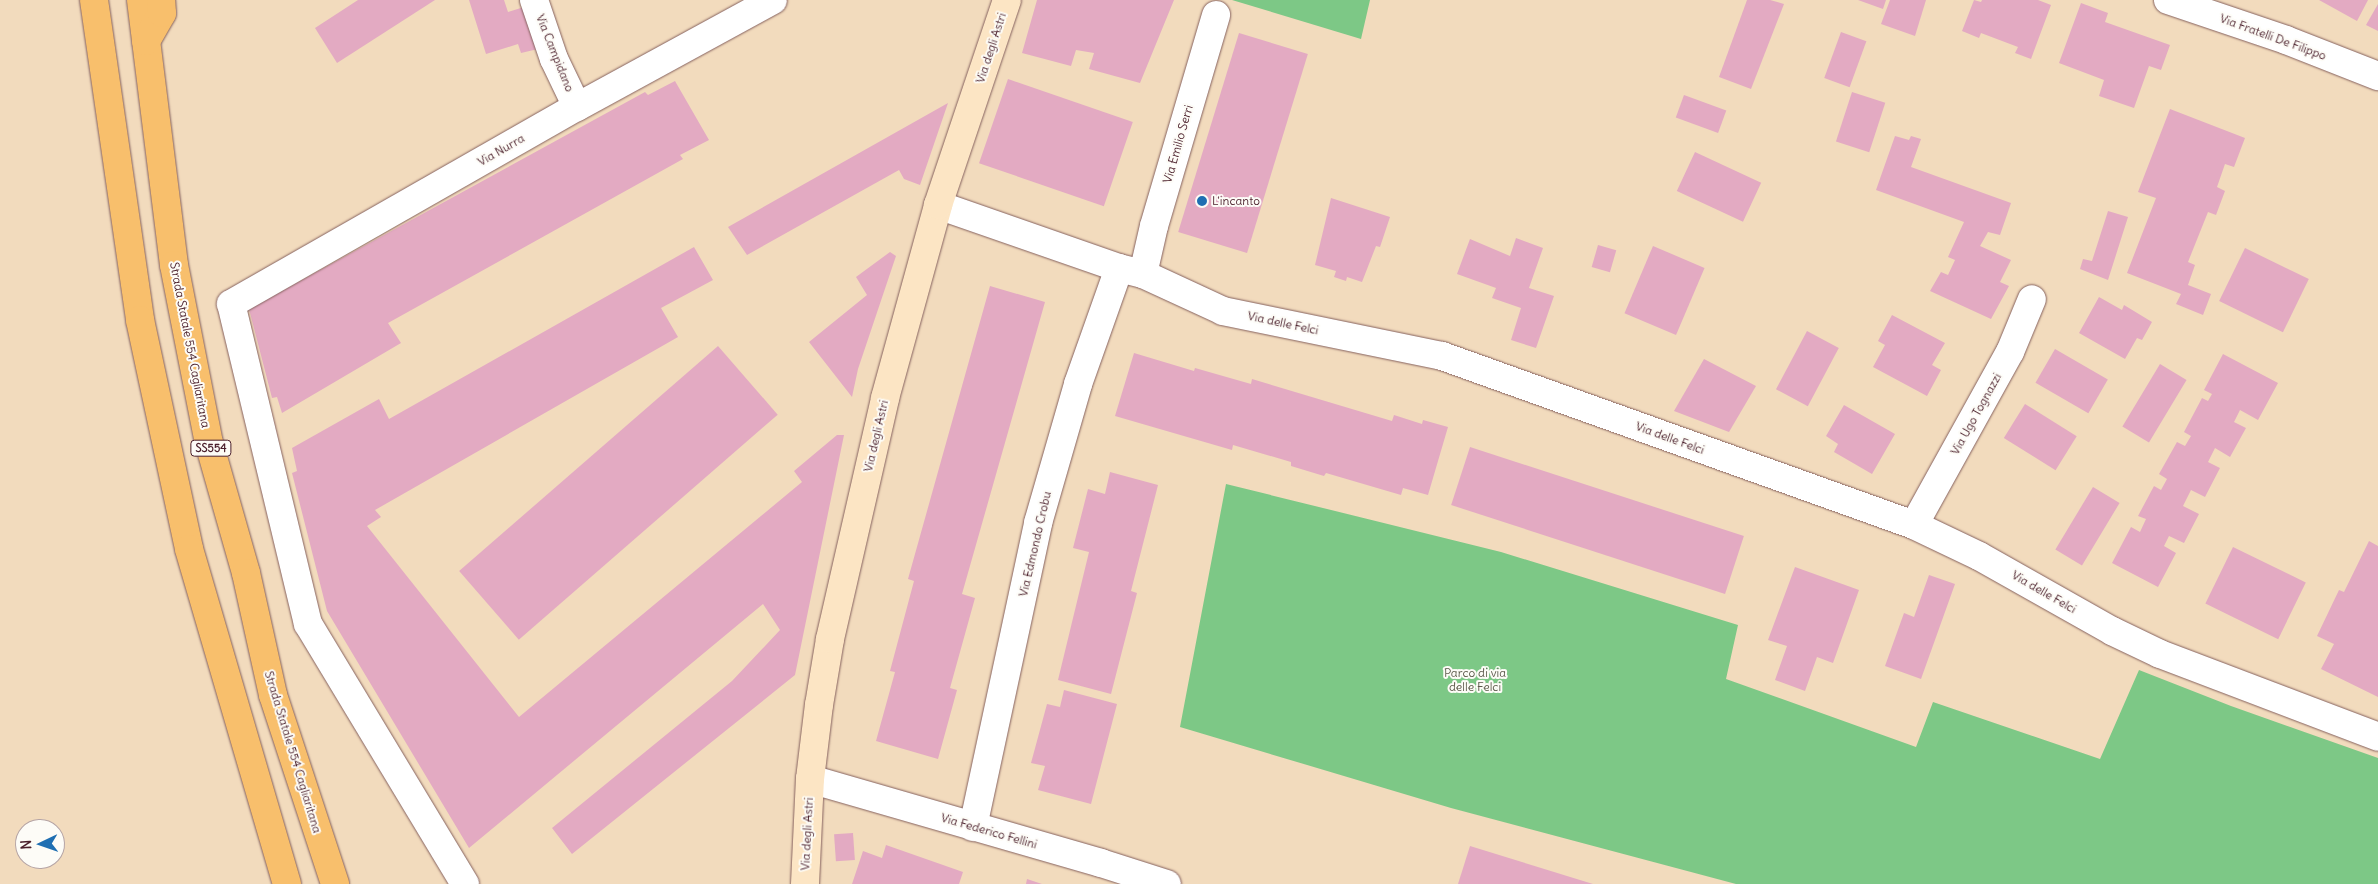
<!DOCTYPE html>
<style>
body{margin:0}
#map{position:relative;width:2378px;height:884px;overflow:hidden;background:#f2dbbd;font-family:Delius,sans-serif}
div>[style]{position:absolute}
[style*='--x']{left:calc(var(--x)*1px);top:calc(var(--y)*1px);width:calc(var(--w)*1px);rotate:calc(var(--a)*1deg)}
.green>*{inset:0;background:#7dc886}
.building>*{inset:0;background:#e3aac2;transform-origin:0 0}
.roads{filter:drop-shadow(0 0 1px #85615e) drop-shadow(0 0 1px #85615e)}
.street>*{height:28px;margin:-14px;padding:0 14px;transform-origin:14px;border-radius:14px;background:#fff}
.secondary>*{height:28px;margin:-14px;padding:0 14px;transform-origin:14px;border-radius:14px;background:#fce5c4}
.highway>*{height:28px;margin:-14px;padding:0 14px;transform-origin:14px;border-radius:14px;background:#f8bf6c}
.dots>*{width:14px;height:14px;translate:-50% -50%;box-sizing:border-box;border:2px solid #fdfcf7;border-radius:50%}
span{translate:-50% -50%;white-space:nowrap;text-align:center;line-height:1.15;-webkit-text-stroke:4px #fdfcf7;paint-order:stroke}
.shield-label span{padding:1px 4px;background:#fdfcf7;border:1px solid;border-radius:4px;-webkit-text-stroke-width:0}
.shield-label{font-size:11px;color:#4a1f2b;font-weight:700}
.street-label{font-size:12px;color:#4a1f2b}
.poi-label{font-size:12px;color:#4a1f2b}
.left{translate:0 -50%;text-align:left}
.park-label{font-size:12px;color:#5c5a4b}
.north{position:absolute;left:15px;top:819px;width:50px;height:50px;box-sizing:border-box;background:#fdfcf7;border:1px solid #b5a4a5;border-radius:50%;rotate:267deg;font-size:14px;font-weight:700;line-height:20px;text-align:center;color:#4a1f2b}
.north::after{content:'';display:block;margin:auto;width:18px;height:22px;background:#1f6fb2;clip-path:polygon(50% 0,100% 100%,50% 72%,0 100%)}
</style>
<div id="map">
<div class="green">
<div style="clip-path:polygon(1232px 0,1370px 0,1361px 39px)"></div>
<div style="clip-path:polygon(1226px 484px,1501px 552px,1738px 625px,1726px 679px,1916px 747px,1933px 702px,2100px 759px,2139px 670px,2231px 706px,2378px 758px,2378px 884px,1736px 884px,1451px 808px,1180px 727px)"></div>
</div>
<div class="building">
<div style="clip-path:polygon(358px 0,435px 0,337px 63px,315px 28px)"></div>
<div style="clip-path:polygon(469px 0,504px 0,508px 12px,524px 7px,538px 49px,521px 53px,518px 44px,486px 54px)"></div>
<div style="clip-path:polygon(1037px 0,1174px 0,1140px 83px,1089px 69px,1094px 53px,1076px 50px,1071px 66px,1022px 53px)"></div>
<div style="clip-path:polygon(1747px 0,1770px 0,1784px 4px,1751px 89px,1719px 77px)"></div>
<div style="clip-path:polygon(1858px 0,1886px 0,1883px 9px)"></div>
<div style="clip-path:polygon(1890px 0,1926px 0,1915px 36px,1881px 24px)"></div>
<div style="clip-path:polygon(1974px 0,1981px 2px,1982px 0,2038px 0,2051px 5px,2031px 59px,2015px 53px,2018px 47px,1981px 33px,1979px 38px,1962px 31px)"></div>
<div style="clip-path:polygon(2319px 0,2368px 0,2357px 21px)"></div>
<div style="clip-path:polygon(2081px 3px,2108px 13px,2105px 22px,2170px 45px,2161px 70px,2149px 66px,2134px 108px,2099px 96px,2104px 80px,2059px 63px)"></div>
<div style="clip-path:polygon(2378px 4px,2378px 31px,2366px 25px)"></div>
<div style="left:1841px;top:32px;width:27px;height:49px;rotate:20deg"></div>
<div style="left:1239px;top:33px;width:72px;height:208px;rotate:17deg"></div>
<div style="left:1008px;top:79px;width:132px;height:89px;rotate:19deg"></div>
<div style="clip-path:polygon(675px 81px,709px 140px,680px 155px,683px 159px,388px 323px,401px 343px,282px 413px,277px 397px,272px 398px,249px 309px,645px 92px,648px 95px)"></div>
<div style="left:1852px;top:92px;width:35px;height:52px;rotate:18deg"></div>
<div style="left:1684px;top:95px;width:45px;height:24px;rotate:20deg"></div>
<div style="clip-path:polygon(948px 103px,920px 185px,904px 179px,899px 170px,747px 255px,728px 227px)"></div>
<div style="clip-path:polygon(2170px 109px,2245px 138px,2234px 167px,2225px 164px,2217px 187px,2225px 191px,2216px 215px,2208px 212px,2188px 262px,2195px 265px,2188px 285px,2211px 294px,2203px 315px,2176px 304px,2181px 294px,2127px 273px,2156px 198px,2138px 192px)"></div>
<div style="clip-path:polygon(1895px 136px,1909px 140px,1911px 136px,1921px 139px,1911px 167px,2011px 203px,2000px 235px,1988px 232px,1980px 246px,2011px 260px,2000px 282px,2009px 286px,1991px 319px,1930px 291px,1941px 272px,1948px 275px,1955px 260px,1948px 257px,1964px 222px,1876px 190px)"></div>
<div style="left:1695px;top:152px;width:73px;height:43px;rotate:25deg"></div>
<div style="clip-path:polygon(1331px 198px,1390px 217px,1380px 247px,1376px 246px,1362px 282px,1347px 277px,1346px 281px,1334px 277px,1336px 271px,1315px 265px)"></div>
<div style="clip-path:polygon(2108px 211px,2128px 217px,2108px 280px,2080px 269px,2083px 259px,2092px 261px)"></div>
<div style="clip-path:polygon(1516px 238px,1543px 248px,1529px 288px,1554px 296px,1536px 348px,1511px 340px,1521px 308px,1492px 298px,1496px 288px,1457px 274px,1470px 239px,1510px 256px)"></div>
<div style="left:1598px;top:245px;width:19px;height:23px;rotate:16deg"></div>
<div style="left:1653px;top:246px;width:56px;height:73px;rotate:23deg"></div>
<div style="clip-path:polygon(694px 247px,713px 280px,661px 308px,678px 337px,375px 510px,381px 517px,367px 526px,519px 717px,802px 482px,794px 471px,837px 435px,844px 435px,795px 675px,572px 854px,552px 828px,732px 681px,780px 630px,763px 604px,469px 848px,327px 611px,292px 473px,297px 471px,292px 448px,379px 399px,389px 419px)"></div>
<div style="left:2245px;top:248px;width:71px;height:59px;rotate:26deg"></div>
<div style="clip-path:polygon(890px 252px,896px 256px,858px 369px,852px 397px,809px 342px,867px 295px,856px 277px)"></div>
<div style="clip-path:polygon(990px 286px,1045px 302px,962px 594px,975px 598px,950px 688px,957px 690px,938px 759px,876px 741px,895px 672px,890px 671px,914px 581px,908px 579px)"></div>
<div style="clip-path:polygon(2099px 297px,2122px 310px,2124px 305px,2152px 322px,2142px 340px,2137px 338px,2125px 359px,2079px 333px)"></div>
<div style="clip-path:polygon(1892px 315px,1945px 343px,1932px 365px,1941px 370px,1927px 396px,1873px 367px,1885px 345px,1878px 341px)"></div>
<div style="left:1807px;top:331px;width:36px;height:66px;rotate:28deg"></div>
<div style="left:718px;top:346px;width:91px;height:343px;rotate:49deg"></div>
<div style="left:2055px;top:349px;width:61px;height:39px;rotate:30deg"></div>
<div style="clip-path:polygon(1134px 353px,1194px 371px,1195px 368px,1251px 384px,1252px 379px,1392px 421px,1394px 415px,1422px 424px,1423px 420px,1448px 427px,1428px 495px,1403px 488px,1401px 495px,1326px 473px,1324px 476px,1291px 466px,1291px 462px,1233px 445px,1232px 450px,1115px 416px)"></div>
<div style="clip-path:polygon(2223px 354px,2278px 383px,2258px 420px,2240px 410px,2234px 422px,2246px 428px,2230px 457px,2215px 448px,2208px 462px,2220px 468px,2205px 497px,2191px 490px,2183px 506px,2199px 514px,2184px 543px,2169px 536px,2164px 546px,2176px 553px,2158px 587px,2112px 563px,2131px 527px,2140px 532px,2146px 519px,2138px 516px,2154px 486px,2161px 490px,2167px 479px,2159px 474px,2177px 442px,2185px 446px,2191px 436px,2184px 432px,2202px 398px,2208px 401px,2212px 394px,2204px 390px)"></div>
<div style="clip-path:polygon(1704px 359px,1756px 386px,1729px 432px,1674px 411px)"></div>
<div style="left:2160px;top:364px;width:31px;height:73px;rotate:31deg"></div>
<div style="left:2025px;top:404px;width:61px;height:40px;rotate:32deg"></div>
<div style="clip-path:polygon(1844px 405px,1895px 434px,1872px 474px,1834px 452px,1838px 444px,1826px 436px)"></div>
<div style="left:1470px;top:447px;width:288px;height:61px;rotate:18deg"></div>
<div style="clip-path:polygon(1110px 472px,1158px 485px,1131px 591px,1137px 593px,1111px 694px,1058px 680px,1089px 552px,1073px 548px,1088px 489px,1105px 494px)"></div>
<div style="left:2093px;top:487px;width:31px;height:73px;rotate:31deg"></div>
<div style="clip-path:polygon(2369px 541px,2378px 546px,2378px 697px,2321px 669px,2334px 644px,2317px 636px,2339px 590px,2344px 592px)"></div>
<div style="left:2233px;top:547px;width:81px;height:63px;rotate:26deg"></div>
<div style="clip-path:polygon(1795px 567px,1859px 590px,1833px 663px,1817px 657px,1805px 691px,1775px 680px,1787px 646px,1768px 640px)"></div>
<div style="clip-path:polygon(1929px 575px,1955px 584px,1921px 679px,1885px 666px,1904px 613px,1914px 617px)"></div>
<div style="clip-path:polygon(1064px 690px,1117px 704px,1091px 804px,1038px 790px,1045px 766px,1031px 763px,1047px 704px,1060px 707px)"></div>
<div style="left:853px;top:833px;width:27px;height:19px;rotate:86deg"></div>
<div style="clip-path:polygon(886px 845px,963px 872px,959px 884px,852px 884px,863px 851px,882px 858px)"></div>
<div style="clip-path:polygon(1470px 846px,1593px 884px,1458px 884px)"></div>
<div style="clip-path:polygon(1027px 879px,1042px 884px,1026px 884px)"></div>
</div>
<div class="roads">
<div class="street">
<div style="--x:534;--y:0;--w:62;--a:71.3"></div>
<div style="--x:554;--y:59;--w:53;--a:64.4"></div>
<div style="--x:2168;--y:0;--w:125;--a:18.7"></div>
<div style="--x:2286;--y:40;--w:99;--a:21.4"></div>
<div style="--x:938;--y:205;--w:192;--a:19.2"></div>
<div style="--x:1119;--y:268;--w:25;--a:14"></div>
<div style="--x:1143;--y:274;--w:88;--a:24.8"></div>
<div style="--x:1223;--y:311;--w:224;--a:11.6"></div>
<div style="--x:1442;--y:356;--w:501;--a:19.7"></div>
<div style="--x:1914;--y:525;--w:72;--a:25.5"></div>
<div style="--x:1979;--y:556;--w:153;--a:29.4"></div>
<div style="--x:2112;--y:631;--w:53;--a:25.6"></div>
<div style="--x:2160;--y:654;--w:233;--a:20.8"></div>
<div style="--x:1143;--y:274;--w:49;--a:-77.1"></div>
<div style="--x:1154;--y:226;--w:220;--a:-73.6"></div>
<div style="--x:1914;--y:525;--w:198;--a:-61"></div>
<div style="--x:2010;--y:352;--w:57;--a:-67.5"></div>
<div style="--x:810;--y:779;--w:303;--a:16.1"></div>
<div style="--x:1101;--y:863;--w:69;--a:17.7"></div>
<div style="--x:973;--y:827;--w:311;--a:-77.9"></div>
<div style="--x:1038;--y:523;--w:145;--a:-73.9"></div>
<div style="--x:1078;--y:384;--w:123;--a:-70.5"></div>
<div style="--x:465;--y:884;--w:304;--a:-121.1"></div>
<div style="--x:308;--y:624;--w:329;--a:-103.5"></div>
<div style="--x:231;--y:304;--w:398;--a:-29.7"></div>
<div style="--x:577;--y:107;--w:223;--a:-28.6"></div>
</div>
<div class="secondary">
<div style="--x:805;--y:884;--w:105;--a:-87.3"></div>
<div style="--x:810;--y:779;--w:75;--a:-83.1"></div>
<div style="--x:819;--y:705;--w:67;--a:-80.5"></div>
<div style="--x:830;--y:639;--w:247;--a:-77.1"></div>
<div style="--x:885;--y:398;--w:200;--a:-74.6"></div>
<div style="--x:938;--y:205;--w:216;--a:-71.4"></div>
</div>
<div class="highway">
<div style="--x:94;--y:0;--w:323;--a:81.8"></div>
<div style="--x:140;--y:320;--w:234;--a:77.9"></div>
<div style="--x:189;--y:549;--w:349;--a:73.7"></div>
<div style="--x:141;--y:0;--w:267;--a:82.9"></div>
<div style="--x:174;--y:265;--w:181;--a:78.9"></div>
<div style="--x:209;--y:443;--w:135;--a:74.1"></div>
<div style="--x:246;--y:573;--w:125;--a:77.5"></div>
<div style="--x:273;--y:695;--w:199;--a:71.8"></div>
<div style="--x:146;--y:41;--w:32;--a:-60"></div>
<div style="--x:162;--y:13;--w:13;--a:-94"></div>
</div>
</div>
<div class="dots">
<div style="left:1202px;top:201px;background:#1f6fb2"></div>
</div>
<div class="shield-label">
<span style="left:211px;top:448px">SS554</span>
</div>
<div class="street-label">
<span style="left:2273px;top:37px;rotate:20deg">Via Fratelli De Filippo</span>
<span style="left:991px;top:48px;rotate:-72deg">Via degli Astri</span>
<span style="left:555px;top:53px;rotate:68deg">Via Campidano</span>
<span style="left:1178px;top:144px;rotate:-74deg">Via Emilio Serri</span>
<span style="left:501px;top:150px;rotate:-30deg">Via Nurra</span>
<span style="left:1283px;top:323px;rotate:12deg">Via delle Felci</span>
<span style="left:190px;top:345px;rotate:79deg">Strada Statale 554 Cagliaritana</span>
<span style="left:1976px;top:414px;rotate:-61deg">Via Ugo Tognazzi</span>
<span style="left:876px;top:436px;rotate:-77deg">Via degli Astri</span>
<span style="left:1670px;top:438px;rotate:20deg">Via delle Felci</span>
<span style="left:1035px;top:544px;rotate:-77deg">Via Edmondo Crobu</span>
<span style="left:2044px;top:592px;rotate:30deg">Via delle Felci</span>
<span style="left:293px;top:752px;rotate:73deg">Strada Statale 554 Cagliaritana</span>
<span style="left:989px;top:831px;rotate:16deg">Via Federico Fellini</span>
<span style="left:807px;top:834px;rotate:-87deg">Via degli Astri</span>
</div>
<div class="poi-label">
<span class="left" style="left:1212px;top:201px">L'incanto</span>
</div>
<div class="park-label">
<span style="left:1475px;top:680px">Parco di via<br>delle Felci</span>
</div>
<div class="north">N</div>
</div>
